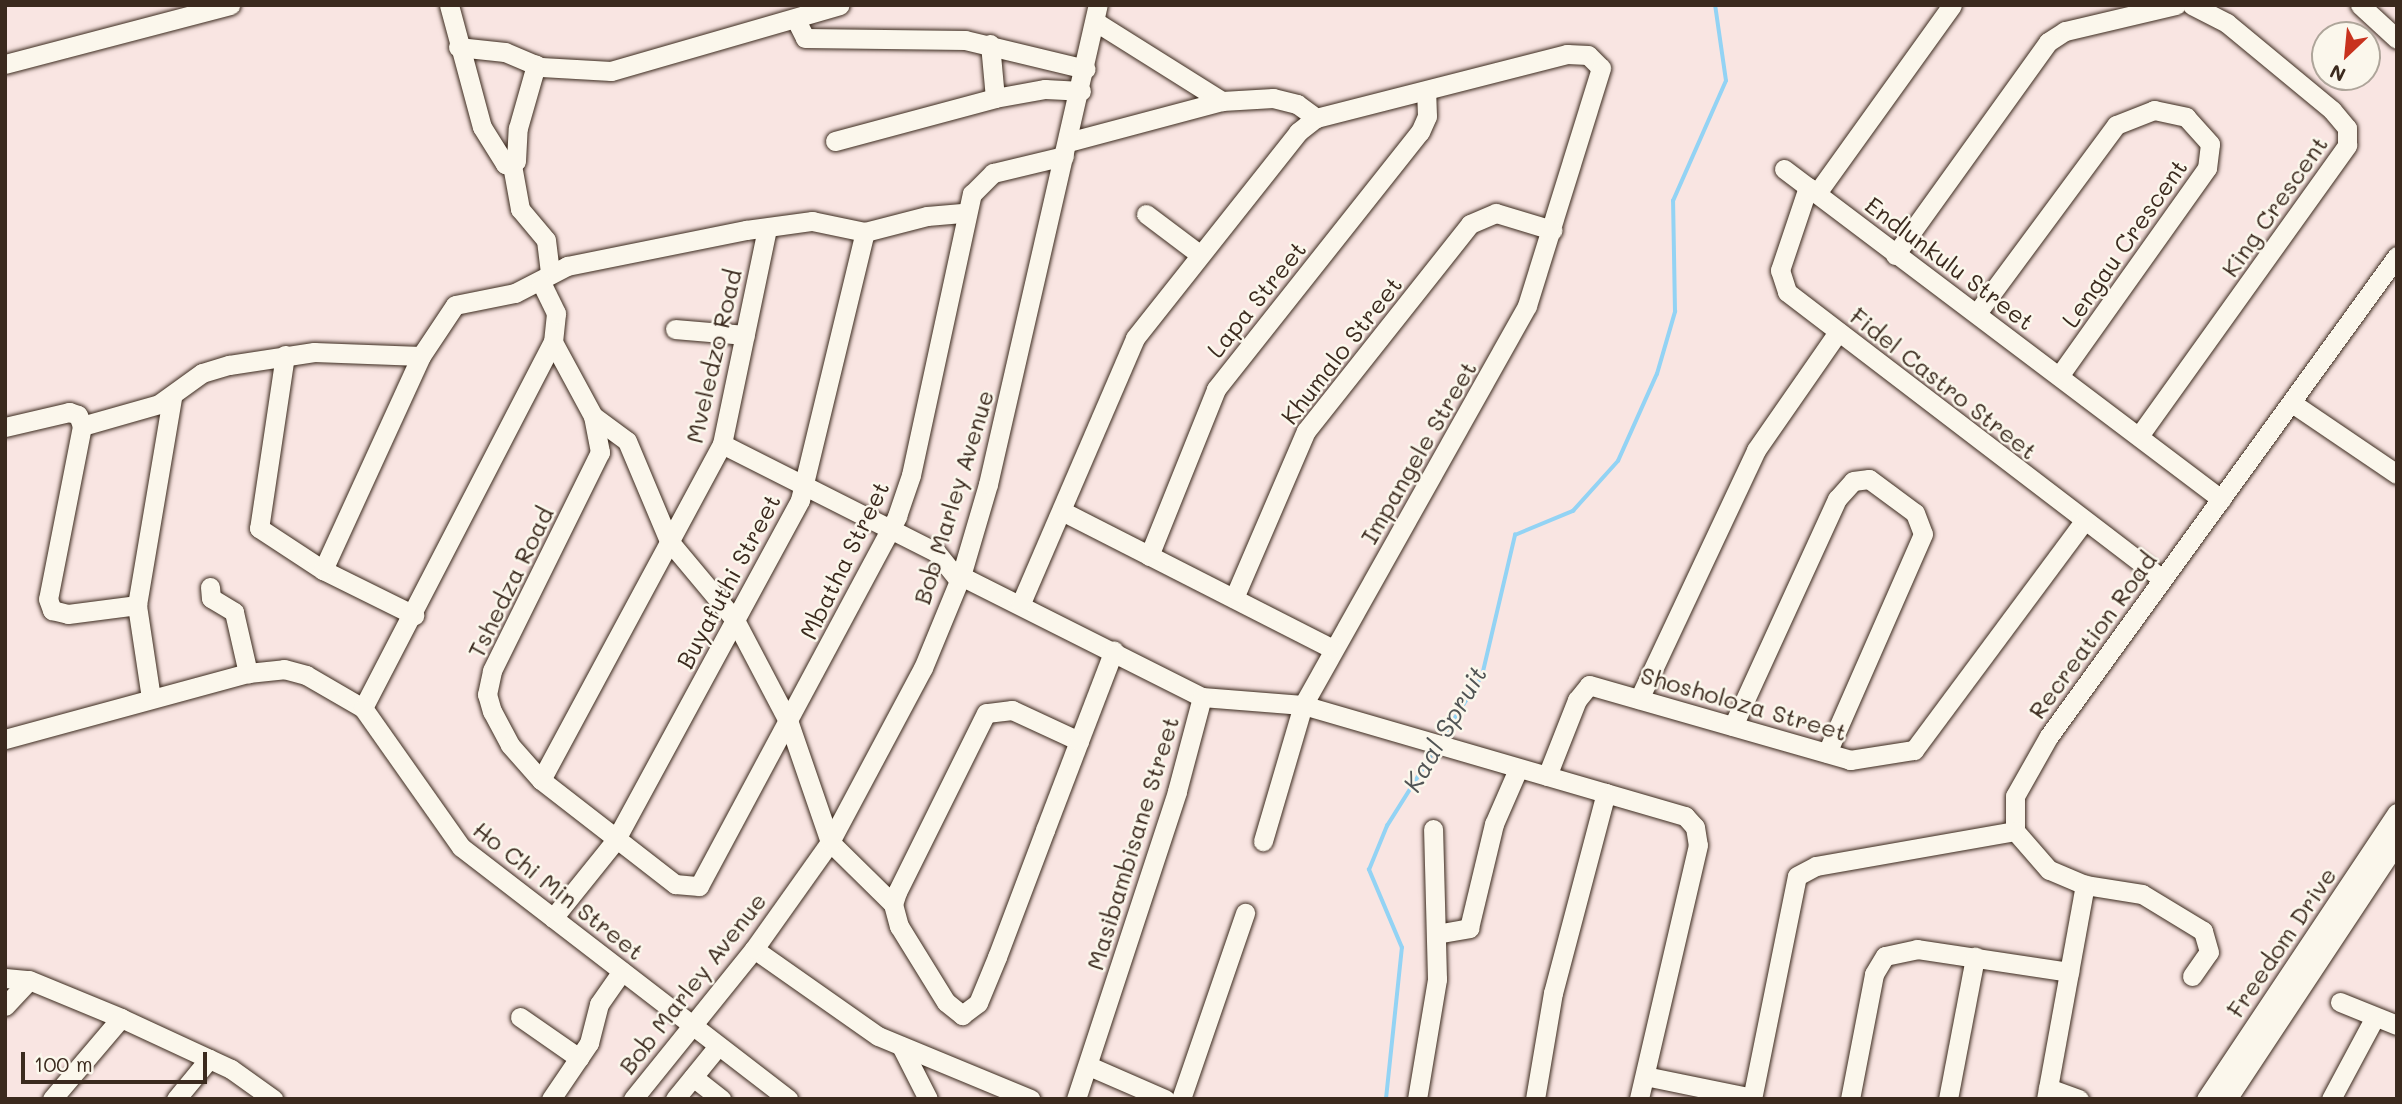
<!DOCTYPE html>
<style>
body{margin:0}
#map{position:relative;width:2402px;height:1104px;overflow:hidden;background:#f9e5e2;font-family:Mali,sans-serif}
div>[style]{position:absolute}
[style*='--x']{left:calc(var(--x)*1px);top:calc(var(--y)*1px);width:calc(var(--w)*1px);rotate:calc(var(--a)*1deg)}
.stream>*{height:3.5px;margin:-1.75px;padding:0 1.75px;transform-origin:1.75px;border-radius:1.75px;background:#93d3f4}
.roads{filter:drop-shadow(0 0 2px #3b2a1e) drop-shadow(0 0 2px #3b2a1e)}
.minor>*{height:19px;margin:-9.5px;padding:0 9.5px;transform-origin:9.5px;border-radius:9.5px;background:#fbf7ec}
span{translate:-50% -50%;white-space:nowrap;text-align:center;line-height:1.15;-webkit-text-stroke:5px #fbf7ec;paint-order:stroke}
.street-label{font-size:24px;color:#3b2a1e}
.water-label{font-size:26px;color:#515454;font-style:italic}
.frame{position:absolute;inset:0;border:7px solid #3b2a1e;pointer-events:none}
.north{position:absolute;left:2311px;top:21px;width:70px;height:70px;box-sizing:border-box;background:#fbf7ec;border:2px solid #aea59a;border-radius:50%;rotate:206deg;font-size:19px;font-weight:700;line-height:28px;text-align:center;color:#3b2a1e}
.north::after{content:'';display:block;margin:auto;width:24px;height:32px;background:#c8321e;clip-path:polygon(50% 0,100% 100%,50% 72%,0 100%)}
.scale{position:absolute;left:21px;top:1052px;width:186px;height:32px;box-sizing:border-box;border:4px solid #3b2a1e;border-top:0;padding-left:9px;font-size:21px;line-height:24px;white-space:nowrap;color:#3b2a1e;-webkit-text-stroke:5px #fbf7ec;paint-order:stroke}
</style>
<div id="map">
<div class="stream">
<div style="--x:1442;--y:738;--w:74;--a:-57.2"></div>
<div style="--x:1482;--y:676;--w:145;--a:-76.8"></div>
<div style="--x:1515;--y:535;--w:63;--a:-22.5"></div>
<div style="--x:1573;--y:511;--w:67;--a:-48"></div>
<div style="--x:1618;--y:461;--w:95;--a:-65.9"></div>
<div style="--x:1657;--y:374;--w:65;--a:-73.8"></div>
<div style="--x:1675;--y:312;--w:111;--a:-91"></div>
<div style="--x:1673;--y:201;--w:131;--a:-66.2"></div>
<div style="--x:1726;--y:81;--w:77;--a:-98.2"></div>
<div style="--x:1386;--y:1099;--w:152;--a:-84"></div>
<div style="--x:1402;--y:948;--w:85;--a:-112.9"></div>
<div style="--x:1369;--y:870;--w:48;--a:-67.8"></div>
<div style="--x:1387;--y:826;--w:89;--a:-57.9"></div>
</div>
<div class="roads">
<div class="minor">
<div style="--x:449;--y:5;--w:126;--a:74.9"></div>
<div style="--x:482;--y:127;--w:44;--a:58.1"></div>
<div style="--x:505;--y:164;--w:11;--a:-15"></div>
<div style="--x:516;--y:161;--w:33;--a:-87"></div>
<div style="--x:518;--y:128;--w:66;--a:-74.1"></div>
<div style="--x:2360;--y:5;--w:50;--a:42.6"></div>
<div style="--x:796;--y:20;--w:20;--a:63"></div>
<div style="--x:805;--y:38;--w:160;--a:0.7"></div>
<div style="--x:965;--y:40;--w:124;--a:13.5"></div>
<div style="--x:1096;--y:22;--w:149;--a:32.1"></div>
<div style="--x:1222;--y:101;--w:51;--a:-3.4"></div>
<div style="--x:1273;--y:98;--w:25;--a:14"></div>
<div style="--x:1297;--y:104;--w:24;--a:36"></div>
<div style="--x:1316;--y:118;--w:259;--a:-14.3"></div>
<div style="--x:1567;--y:54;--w:21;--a:3"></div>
<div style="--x:1588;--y:55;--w:18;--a:45"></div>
<div style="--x:1601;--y:68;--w:249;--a:107.3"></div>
<div style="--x:1527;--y:306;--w:458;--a:119.3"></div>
<div style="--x:1303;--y:705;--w:142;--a:106.4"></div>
<div style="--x:990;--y:44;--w:54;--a:84.7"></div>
<div style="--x:458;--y:47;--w:47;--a:6.1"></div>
<div style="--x:505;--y:52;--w:39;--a:23"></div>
<div style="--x:541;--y:67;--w:70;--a:3.3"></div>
<div style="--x:611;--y:71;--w:238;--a:-16.1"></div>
<div style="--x:5;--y:64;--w:233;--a:-14.7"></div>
<div style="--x:835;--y:141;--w:166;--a:-15"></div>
<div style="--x:995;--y:98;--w:51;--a:-10.2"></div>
<div style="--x:1045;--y:89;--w:36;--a:3"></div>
<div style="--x:1068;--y:142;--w:159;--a:-14.9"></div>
<div style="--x:512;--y:165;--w:45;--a:79.7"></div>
<div style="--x:520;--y:209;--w:40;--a:50"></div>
<div style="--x:546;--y:240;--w:34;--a:83"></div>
<div style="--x:1784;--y:169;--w:548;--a:37.06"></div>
<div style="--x:1808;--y:187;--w:88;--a:108.6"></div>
<div style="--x:1780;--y:270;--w:23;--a:72"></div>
<div style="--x:1787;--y:292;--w:472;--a:37.4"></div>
<div style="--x:1817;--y:193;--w:231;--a:-54.3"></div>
<div style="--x:1146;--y:214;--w:66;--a:37"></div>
<div style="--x:1895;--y:255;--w:262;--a:-54.3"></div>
<div style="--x:2048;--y:42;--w:20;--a:-33"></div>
<div style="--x:2065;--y:31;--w:114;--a:-13.2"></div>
<div style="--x:1977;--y:313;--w:234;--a:-53.5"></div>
<div style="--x:2116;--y:125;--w:41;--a:-21.5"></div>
<div style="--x:2154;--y:110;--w:33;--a:12"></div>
<div style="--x:2186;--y:117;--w:36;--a:48"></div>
<div style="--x:2210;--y:144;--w:24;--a:97"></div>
<div style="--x:2207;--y:168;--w:255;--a:125.4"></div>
<div style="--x:675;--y:329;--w:70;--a:4.9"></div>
<div style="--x:553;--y:342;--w:84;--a:61.6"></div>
<div style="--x:593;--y:416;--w:37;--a:79"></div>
<div style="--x:600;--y:452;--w:244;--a:116.3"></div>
<div style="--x:492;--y:671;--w:24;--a:102"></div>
<div style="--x:487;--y:694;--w:18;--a:74"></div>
<div style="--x:492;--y:711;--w:38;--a:62"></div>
<div style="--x:510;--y:745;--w:47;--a:48.5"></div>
<div style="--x:541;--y:780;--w:170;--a:37.8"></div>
<div style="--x:675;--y:884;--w:24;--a:5"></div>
<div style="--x:699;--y:886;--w:420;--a:-61.8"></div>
<div style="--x:897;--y:516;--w:43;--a:-71.1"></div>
<div style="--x:911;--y:475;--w:288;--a:-77.8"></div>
<div style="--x:972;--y:194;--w:30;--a:-45"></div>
<div style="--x:993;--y:173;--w:73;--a:-13.5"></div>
<div style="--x:285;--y:355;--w:175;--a:98.5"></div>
<div style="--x:259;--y:528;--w:77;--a:33.3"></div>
<div style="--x:323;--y:570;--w:102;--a:26.3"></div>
<div style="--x:2292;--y:403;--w:127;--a:34.1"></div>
<div style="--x:593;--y:416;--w:42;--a:36.3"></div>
<div style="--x:627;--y:441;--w:108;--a:67.2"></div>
<div style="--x:669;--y:541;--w:103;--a:50.1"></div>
<div style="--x:735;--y:620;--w:116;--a:62.3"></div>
<div style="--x:789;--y:723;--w:126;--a:71"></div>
<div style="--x:830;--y:842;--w:88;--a:44.5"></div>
<div style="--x:82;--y:426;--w:80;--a:-15.9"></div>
<div style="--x:159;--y:404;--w:53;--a:-35.8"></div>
<div style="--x:202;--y:373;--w:28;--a:-17"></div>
<div style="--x:229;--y:365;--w:86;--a:-8.7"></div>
<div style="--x:314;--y:352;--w:107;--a:2.1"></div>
<div style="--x:5;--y:427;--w:66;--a:-13.2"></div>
<div style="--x:69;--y:412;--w:9;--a:18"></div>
<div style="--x:78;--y:415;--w:12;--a:70"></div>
<div style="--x:82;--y:426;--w:176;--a:101.1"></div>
<div style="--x:48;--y:599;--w:12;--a:70"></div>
<div style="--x:52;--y:610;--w:16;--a:14"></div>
<div style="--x:68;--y:614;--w:70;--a:-7.4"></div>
<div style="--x:2139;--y:436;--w:358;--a:-54.4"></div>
<div style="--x:2347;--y:145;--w:17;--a:-90"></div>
<div style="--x:2347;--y:128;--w:23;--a:-130"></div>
<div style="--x:2332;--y:110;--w:136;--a:-140.4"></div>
<div style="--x:2227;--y:23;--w:39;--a:-153"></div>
<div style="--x:722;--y:444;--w:240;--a:26.8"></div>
<div style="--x:936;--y:552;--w:36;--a:51"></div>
<div style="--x:1064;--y:512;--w:300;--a:27"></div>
<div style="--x:1149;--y:556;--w:180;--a:-68.1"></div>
<div style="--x:1216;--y:389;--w:328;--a:-51.6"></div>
<div style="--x:1420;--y:132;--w:17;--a:-66"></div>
<div style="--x:1427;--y:116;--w:25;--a:-92"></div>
<div style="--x:323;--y:570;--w:235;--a:-65.4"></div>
<div style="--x:421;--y:356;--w:61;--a:-56.3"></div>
<div style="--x:455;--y:305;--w:61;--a:-11.3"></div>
<div style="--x:515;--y:293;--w:59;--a:-27.4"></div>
<div style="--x:567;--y:266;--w:183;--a:-11.4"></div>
<div style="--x:746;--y:230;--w:67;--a:-7.8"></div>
<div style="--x:812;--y:221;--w:54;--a:11.7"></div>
<div style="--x:865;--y:232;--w:64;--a:-14.5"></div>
<div style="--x:927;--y:216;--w:38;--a:-5"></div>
<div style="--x:961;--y:576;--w:270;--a:26.7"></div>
<div style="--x:1202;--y:697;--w:101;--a:4.5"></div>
<div style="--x:1303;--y:705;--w:398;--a:16.2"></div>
<div style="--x:1685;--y:816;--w:15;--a:48"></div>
<div style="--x:1695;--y:827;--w:18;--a:81"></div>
<div style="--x:1698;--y:845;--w:261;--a:103.1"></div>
<div style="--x:210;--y:587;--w:11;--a:85"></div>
<div style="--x:211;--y:598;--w:27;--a:31"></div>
<div style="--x:234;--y:612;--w:63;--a:77.1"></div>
<div style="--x:1234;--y:598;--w:182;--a:-66.7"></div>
<div style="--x:1306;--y:431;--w:264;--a:-51.6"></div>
<div style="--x:1470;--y:224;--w:28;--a:-23"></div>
<div style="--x:1496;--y:213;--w:59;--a:16.9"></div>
<div style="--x:1021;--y:603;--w:288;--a:-66.7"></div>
<div style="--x:1135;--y:338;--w:263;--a:-51.6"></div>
<div style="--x:1298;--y:132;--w:23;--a:-38"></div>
<div style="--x:151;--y:698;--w:94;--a:-98.6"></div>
<div style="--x:137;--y:605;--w:210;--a:-80.4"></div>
<div style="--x:1639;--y:699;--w:275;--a:-64.8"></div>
<div style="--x:1756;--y:450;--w:144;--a:-55.2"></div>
<div style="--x:363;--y:708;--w:412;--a:-62.6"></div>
<div style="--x:553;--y:342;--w:29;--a:-84"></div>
<div style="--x:556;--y:313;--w:34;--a:-116"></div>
<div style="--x:1733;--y:726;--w:250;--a:-65.4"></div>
<div style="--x:1837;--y:499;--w:24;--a:-48"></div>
<div style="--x:1853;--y:481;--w:16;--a:-7"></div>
<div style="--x:1869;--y:479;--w:57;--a:36.5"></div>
<div style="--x:1915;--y:513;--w:22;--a:69"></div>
<div style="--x:1923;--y:534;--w:239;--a:113.7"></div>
<div style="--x:5;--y:739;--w:252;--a:-15.2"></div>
<div style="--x:248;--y:673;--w:36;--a:-6"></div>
<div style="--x:284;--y:669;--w:23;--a:15"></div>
<div style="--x:306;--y:675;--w:66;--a:30.1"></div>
<div style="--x:363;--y:708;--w:170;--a:54.8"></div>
<div style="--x:461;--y:847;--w:413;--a:37.6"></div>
<div style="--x:1079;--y:741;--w:74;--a:-155.2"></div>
<div style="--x:1012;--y:710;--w:26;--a:173"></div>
<div style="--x:986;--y:713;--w:200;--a:116.4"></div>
<div style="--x:897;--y:892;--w:13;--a:108"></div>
<div style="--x:893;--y:904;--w:23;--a:75"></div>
<div style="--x:899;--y:926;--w:89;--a:58.3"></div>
<div style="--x:946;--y:1002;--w:21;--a:39"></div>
<div style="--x:962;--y:1015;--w:20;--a:-37"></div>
<div style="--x:978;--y:1003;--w:50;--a:-67.6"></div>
<div style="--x:997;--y:957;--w:136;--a:-69.3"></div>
<div style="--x:1045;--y:830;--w:95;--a:-69.1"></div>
<div style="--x:1079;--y:741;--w:97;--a:-69"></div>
<div style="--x:1547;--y:776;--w:82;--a:-68.5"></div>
<div style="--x:1577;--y:700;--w:19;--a:-51"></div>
<div style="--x:1589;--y:685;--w:272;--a:16"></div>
<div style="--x:1850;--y:760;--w:65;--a:-8.9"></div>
<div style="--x:1914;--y:750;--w:285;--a:-53.4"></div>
<div style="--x:541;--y:780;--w:382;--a:-61.7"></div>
<div style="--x:722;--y:444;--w:221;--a:-78.2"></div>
<div style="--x:553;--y:918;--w:99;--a:-51.2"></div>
<div style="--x:615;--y:841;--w:388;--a:-61.5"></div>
<div style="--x:800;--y:500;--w:276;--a:-76.4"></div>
<div style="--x:1436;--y:934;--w:34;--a:-10"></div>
<div style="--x:1469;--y:928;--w:107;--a:-76.5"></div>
<div style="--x:1494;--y:824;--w:60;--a:-66.4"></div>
<div style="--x:754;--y:949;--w:151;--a:35.1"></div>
<div style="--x:878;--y:1036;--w:165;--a:22.5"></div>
<div style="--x:2192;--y:976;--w:29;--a:-55"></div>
<div style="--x:2209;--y:952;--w:22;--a:-106"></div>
<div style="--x:2203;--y:931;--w:71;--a:-148.8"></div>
<div style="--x:2142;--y:894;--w:58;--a:-171"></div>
<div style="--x:2085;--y:885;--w:39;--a:-157"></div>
<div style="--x:2049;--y:870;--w:52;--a:-131.1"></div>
<div style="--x:2015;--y:831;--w:35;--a:-90"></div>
<div style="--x:2015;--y:796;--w:69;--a:-60.5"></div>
<div style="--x:2049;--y:736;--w:593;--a:-54.06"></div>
<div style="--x:5;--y:978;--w:24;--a:5"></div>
<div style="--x:29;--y:980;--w:100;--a:22.4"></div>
<div style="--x:121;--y:1018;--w:121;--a:24.9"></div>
<div style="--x:231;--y:1069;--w:52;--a:35.5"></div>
<div style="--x:2340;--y:1002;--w:61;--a:22"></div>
<div style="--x:5;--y:1006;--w:35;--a:-47"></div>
<div style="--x:520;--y:1017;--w:72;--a:34.8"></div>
<div style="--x:901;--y:1046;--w:59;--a:63"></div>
<div style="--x:1089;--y:1066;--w:83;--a:23.5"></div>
<div style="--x:1645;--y:1076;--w:109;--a:11.6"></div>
<div style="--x:693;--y:1077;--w:36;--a:38"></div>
<div style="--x:2048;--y:1088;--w:33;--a:20"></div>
<div style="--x:52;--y:1099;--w:106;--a:-49.6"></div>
<div style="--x:176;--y:1099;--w:52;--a:-50.5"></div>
<div style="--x:551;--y:1099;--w:68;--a:-55.8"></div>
<div style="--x:589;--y:1043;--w:40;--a:-75.6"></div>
<div style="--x:599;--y:1004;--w:40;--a:-55.1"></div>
<div style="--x:633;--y:1099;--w:193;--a:-51.1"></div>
<div style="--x:754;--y:949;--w:131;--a:-54.6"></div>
<div style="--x:830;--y:842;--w:197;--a:-61.9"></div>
<div style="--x:923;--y:668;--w:100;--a:-67.6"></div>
<div style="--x:961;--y:576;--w:96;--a:-73.6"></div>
<div style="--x:988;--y:484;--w:491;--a:-77.1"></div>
<div style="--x:675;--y:1099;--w:68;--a:-50.9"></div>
<div style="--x:1076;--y:1099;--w:324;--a:-71.8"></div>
<div style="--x:1177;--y:791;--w:97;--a:-75.1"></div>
<div style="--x:1181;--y:1099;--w:197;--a:-71"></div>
<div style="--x:1417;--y:1099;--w:122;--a:-80.5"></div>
<div style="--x:1437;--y:979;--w:150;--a:-91.5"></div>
<div style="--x:1535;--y:1099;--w:108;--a:-80.4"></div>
<div style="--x:1553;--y:993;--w:207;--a:-75.2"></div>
<div style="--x:1752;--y:1099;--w:227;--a:-78.6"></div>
<div style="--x:1797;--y:876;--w:21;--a:-28"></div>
<div style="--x:1816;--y:866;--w:202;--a:-10"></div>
<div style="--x:1850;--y:1099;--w:127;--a:-79.1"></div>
<div style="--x:1874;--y:974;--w:21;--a:-59"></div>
<div style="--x:1885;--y:956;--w:33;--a:-12"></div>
<div style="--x:1917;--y:949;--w:154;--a:8.6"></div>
<div style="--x:1948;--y:1099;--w:145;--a:-79.2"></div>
<div style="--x:2046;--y:1099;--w:218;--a:-79.7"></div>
<div style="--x:2206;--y:1099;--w:344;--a:-56.3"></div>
<div style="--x:2227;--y:1099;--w:308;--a:-56.5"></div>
<div style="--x:2331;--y:1099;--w:93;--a:-61.8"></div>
</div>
</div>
<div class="street-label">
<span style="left:2274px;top:206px;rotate:-55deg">King Crescent</span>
<span style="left:2124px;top:243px;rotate:-55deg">Lengau Crescent</span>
<span style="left:1950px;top:263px;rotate:37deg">Endlunkulu Street</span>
<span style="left:1256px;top:299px;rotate:-51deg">Lapa Street</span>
<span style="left:1341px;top:350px;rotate:-52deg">Khumalo Street</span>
<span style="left:713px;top:356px;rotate:-77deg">Mveledzo Road</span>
<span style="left:1944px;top:383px;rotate:38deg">Fidel Castro Street</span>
<span style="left:1418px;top:452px;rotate:-60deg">Impangele Street</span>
<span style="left:953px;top:497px;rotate:-73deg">Bob Marley Avenue</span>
<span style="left:844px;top:560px;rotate:-64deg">Mbatha Street</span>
<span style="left:728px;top:581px;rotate:-62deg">Buyafuthi Street</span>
<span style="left:510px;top:582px;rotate:-64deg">Tshedza Road</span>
<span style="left:2092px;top:635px;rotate:-54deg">Recreation Road</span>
<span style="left:1744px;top:703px;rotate:16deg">Shosholoza Street</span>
<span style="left:1132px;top:843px;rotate:-73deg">Masibambisane Street</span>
<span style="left:559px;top:890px;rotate:38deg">Ho Chi Min Street</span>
<span style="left:2281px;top:942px;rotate:-56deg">Freedom Drive</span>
<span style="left:692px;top:983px;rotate:-52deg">Bob Marley Avenue</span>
</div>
<div class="water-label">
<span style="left:1445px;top:729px;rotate:-60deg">Kaal Spruit</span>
</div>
<div class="frame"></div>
<div class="north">N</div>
<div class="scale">100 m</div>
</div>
